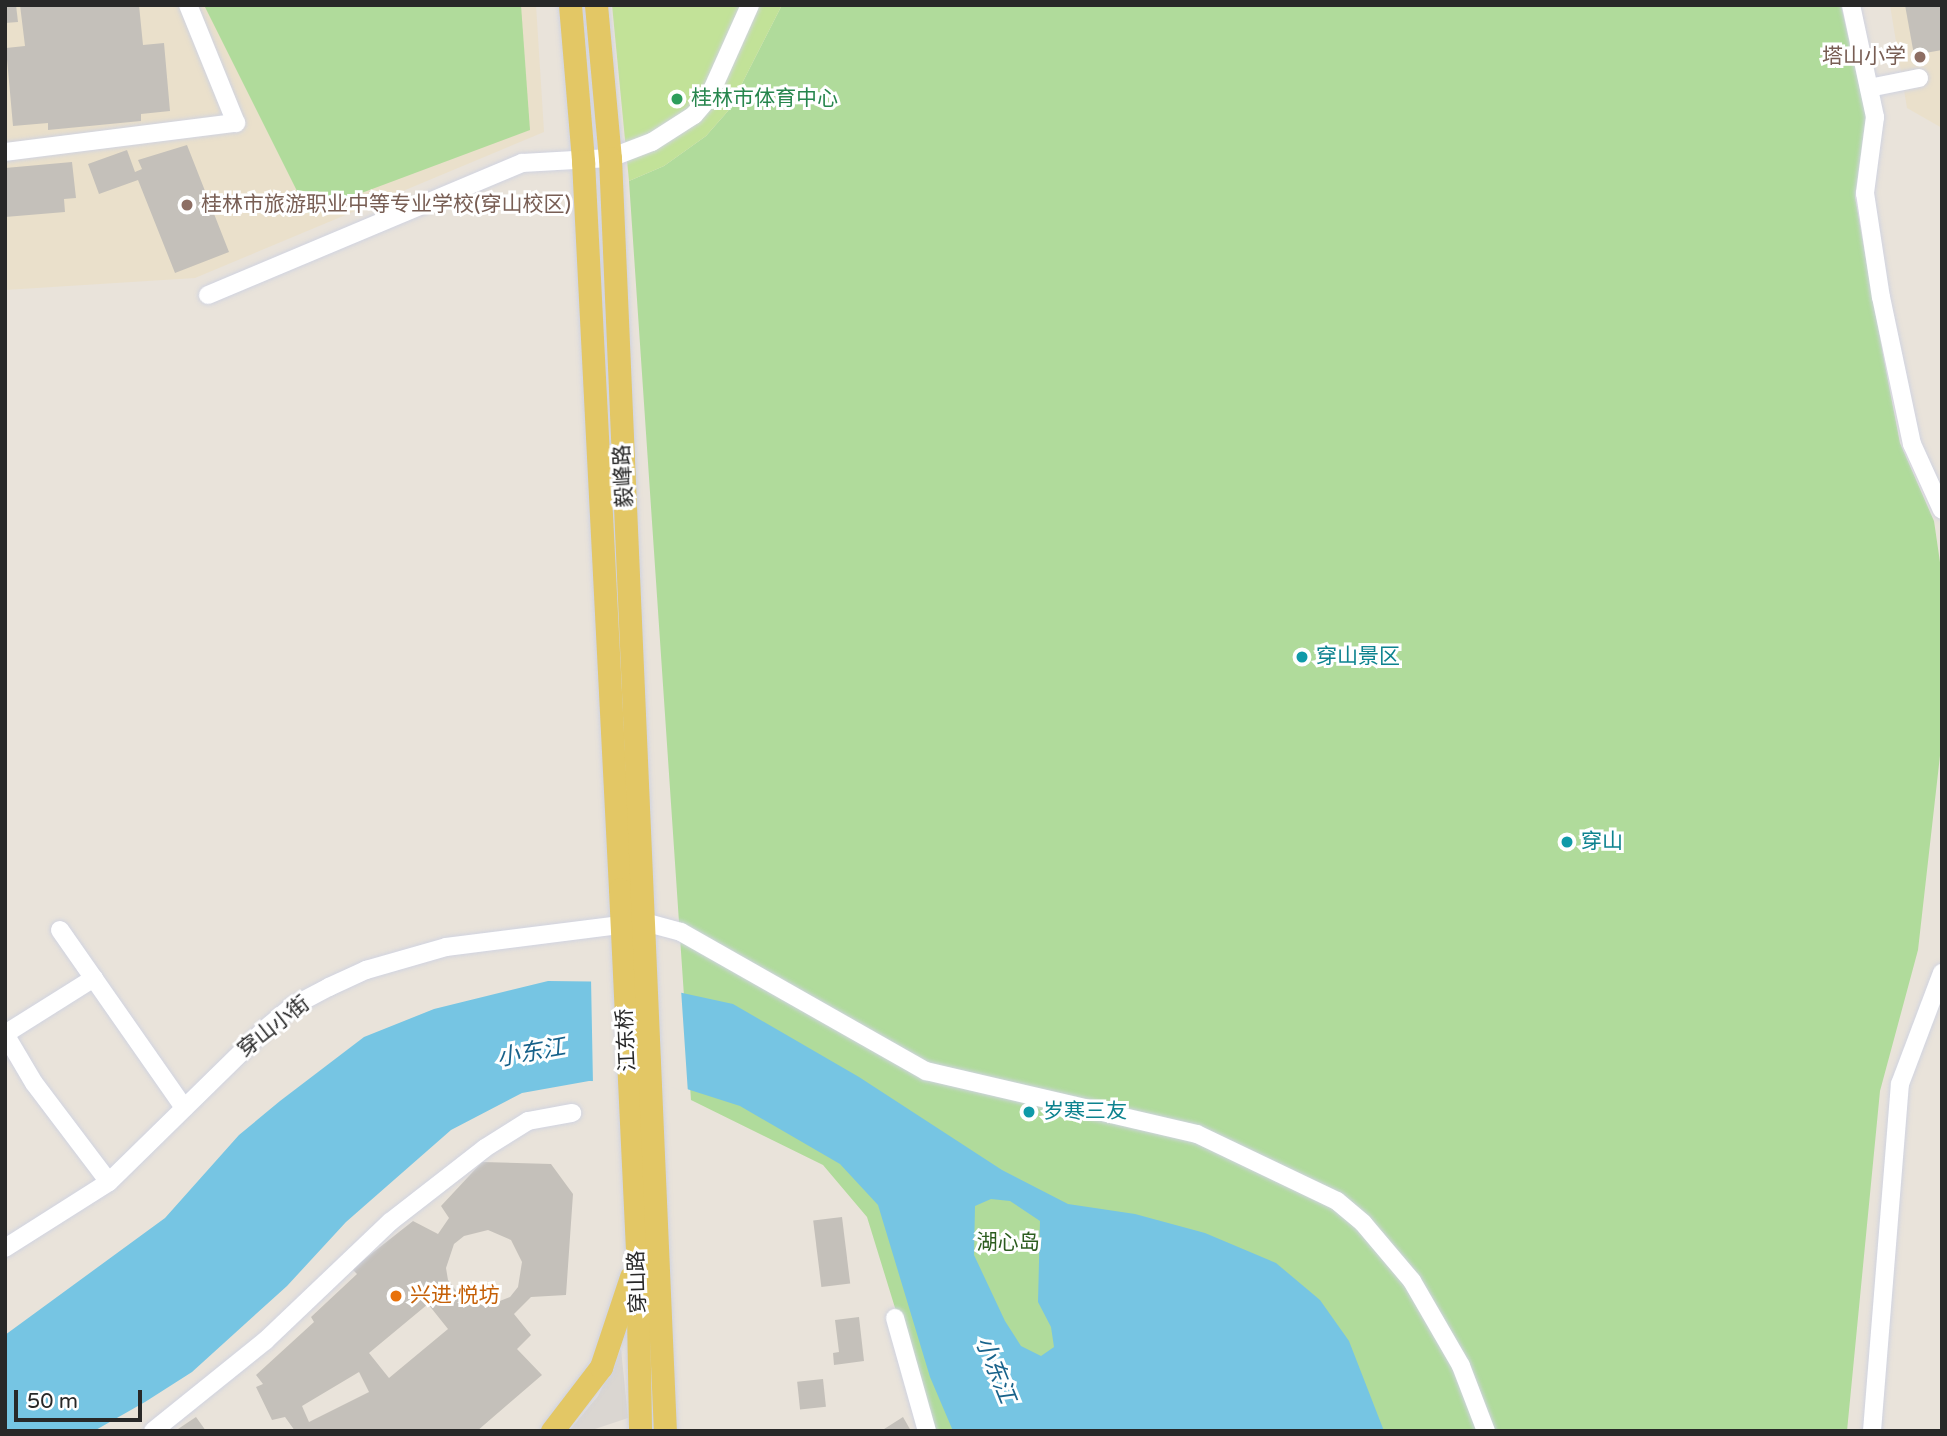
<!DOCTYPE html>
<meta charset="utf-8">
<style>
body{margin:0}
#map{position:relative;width:1947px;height:1436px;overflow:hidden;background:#e9e3da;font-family:"Varela Round","Noto Sans SC",sans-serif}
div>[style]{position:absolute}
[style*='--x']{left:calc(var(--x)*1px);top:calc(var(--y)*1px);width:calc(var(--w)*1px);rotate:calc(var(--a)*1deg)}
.education>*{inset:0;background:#eae0cb}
.green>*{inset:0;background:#b0db9b}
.pitch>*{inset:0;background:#c2e298}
.plaza>*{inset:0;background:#dad6d1}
.water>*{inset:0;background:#76c5e3}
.pier>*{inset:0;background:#e9e3da}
.building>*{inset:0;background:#c4c0ba;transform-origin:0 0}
.roads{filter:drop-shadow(0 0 2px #d0d3e0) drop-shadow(0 0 2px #d0d3e0)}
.minor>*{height:18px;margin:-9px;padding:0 9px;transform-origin:9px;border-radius:9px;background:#fff}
.major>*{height:23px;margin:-11.5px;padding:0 11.5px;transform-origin:11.5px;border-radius:11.5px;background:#e3c765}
.dots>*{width:19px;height:19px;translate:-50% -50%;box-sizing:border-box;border:4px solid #fff;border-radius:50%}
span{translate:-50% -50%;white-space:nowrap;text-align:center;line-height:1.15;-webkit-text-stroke:6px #fff;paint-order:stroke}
.education-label{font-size:21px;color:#785e54}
.right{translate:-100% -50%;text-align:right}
.left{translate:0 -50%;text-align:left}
.leisure-label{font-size:21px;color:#27864d}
.street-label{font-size:21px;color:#282828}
.culture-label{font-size:21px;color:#0d838f}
.park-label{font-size:21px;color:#2c5d1f}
.food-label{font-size:21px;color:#c56008}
.water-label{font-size:23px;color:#19638b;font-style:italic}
.frame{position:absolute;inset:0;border:7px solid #282828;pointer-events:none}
.scale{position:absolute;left:14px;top:1390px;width:128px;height:32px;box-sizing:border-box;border:4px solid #282828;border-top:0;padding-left:9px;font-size:21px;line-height:24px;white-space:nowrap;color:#282828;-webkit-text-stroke:5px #fff;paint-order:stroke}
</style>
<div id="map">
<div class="education">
<div style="clip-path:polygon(5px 5px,536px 5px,544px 132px,195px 278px,5px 290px)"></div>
<div style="clip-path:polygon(1890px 5px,1942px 5px,1942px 128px,1907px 108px)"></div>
</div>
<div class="green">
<div style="clip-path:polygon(204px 5px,521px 5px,530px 130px,308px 213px)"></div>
<div style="clip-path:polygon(782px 5px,1841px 5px,1866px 116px,1855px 197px,1884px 360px,1900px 443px,1934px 521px,1942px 576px,1942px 738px,1918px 950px,1880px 1091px,1847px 1431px,933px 1431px,867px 1217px,823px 1165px,691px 1100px,629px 181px,664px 166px,706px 136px,728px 111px)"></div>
</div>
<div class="pitch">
<div style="clip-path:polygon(612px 5px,782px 5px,728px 111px,706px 136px,664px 166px,629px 181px)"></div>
</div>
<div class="plaza">
<div style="clip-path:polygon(621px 1349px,628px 1418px,589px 1431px,569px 1431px,598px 1396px)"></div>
</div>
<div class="water">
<div style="clip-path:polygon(evenodd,548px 981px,632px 982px,733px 1004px,859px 1077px,1002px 1170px,1068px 1204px,1135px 1214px,1205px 1233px,1276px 1263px,1320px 1300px,1349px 1341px,1384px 1431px,953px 1431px,930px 1377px,878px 1205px,840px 1164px,740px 1106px,665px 1082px,589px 1081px,522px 1093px,451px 1130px,346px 1222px,287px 1286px,192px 1372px,145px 1402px,94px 1431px,5px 1431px,5px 1335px,165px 1218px,239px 1135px,280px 1101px,364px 1037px,434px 1009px,548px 981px,991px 1199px,1010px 1201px,1040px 1221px,1038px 1302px,1051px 1327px,1054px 1347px,1041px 1356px,1021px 1346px,1005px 1321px,974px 1255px,975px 1206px,991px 1199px)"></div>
</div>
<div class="pier">
<div style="clip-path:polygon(591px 978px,632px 979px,681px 989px,688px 1093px,665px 1085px,593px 1085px)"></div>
</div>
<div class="building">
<div style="clip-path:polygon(5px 5px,16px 5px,18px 22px,5px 23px)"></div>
<div style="clip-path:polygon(20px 5px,139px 5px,143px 45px,164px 43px,170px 111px,141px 114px,141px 121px,48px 130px,48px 123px,13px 126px,6px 48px,25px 46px)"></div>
<div style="clip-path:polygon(1905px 5px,1942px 5px,1942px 50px,1914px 55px)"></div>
<div style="clip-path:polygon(187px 145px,229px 252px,175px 273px,138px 180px,99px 194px,88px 164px,127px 150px,135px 172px,142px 169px,138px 160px)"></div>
<div style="clip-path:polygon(72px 162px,76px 198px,64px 199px,65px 212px,5px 217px,5px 168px)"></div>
<div style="clip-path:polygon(evenodd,482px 1162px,551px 1164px,573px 1194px,566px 1295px,531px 1297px,514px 1314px,531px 1335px,517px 1349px,542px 1375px,477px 1431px,295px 1431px,285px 1417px,272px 1420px,256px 1387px,263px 1384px,256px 1375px,314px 1322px,311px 1317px,357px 1274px,352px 1269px,413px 1221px,438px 1234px,449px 1218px,441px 1206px,482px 1162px,488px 1230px,511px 1240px,522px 1262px,518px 1287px,510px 1297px,487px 1306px,463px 1300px,448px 1280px,446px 1268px,454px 1244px,464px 1236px,488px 1230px,482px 1162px,428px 1304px,448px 1329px,389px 1378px,369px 1353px,428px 1304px,482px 1162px,359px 1372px,369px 1392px,309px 1422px,302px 1406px,359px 1372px)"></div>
<div style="left:842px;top:1217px;width:67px;height:29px;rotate:83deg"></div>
<div style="clip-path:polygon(859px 1317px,864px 1361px,834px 1365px,833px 1353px,839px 1352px,835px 1320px)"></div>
<div style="left:823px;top:1379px;width:28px;height:26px;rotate:84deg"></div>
<div style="clip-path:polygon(196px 1417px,206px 1431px,175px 1431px)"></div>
<div style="clip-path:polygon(903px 1417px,911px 1431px,881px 1431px)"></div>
</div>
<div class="roads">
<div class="minor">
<div style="--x:1851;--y:5;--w:115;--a:77.9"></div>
<div style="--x:1875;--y:117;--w:77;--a:97.5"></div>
<div style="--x:1865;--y:193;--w:105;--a:81.3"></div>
<div style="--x:1881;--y:297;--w:150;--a:78.1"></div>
<div style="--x:1912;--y:444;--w:72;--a:65.6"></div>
<div style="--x:1869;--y:88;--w:51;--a:-11.3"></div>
<div style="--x:5;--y:152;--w:233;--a:-7.2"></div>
<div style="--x:236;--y:123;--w:127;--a:-112.1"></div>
<div style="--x:208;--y:295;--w:341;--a:-22.8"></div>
<div style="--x:522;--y:163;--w:88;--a:-3.3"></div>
<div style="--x:610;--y:158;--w:45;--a:-20.9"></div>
<div style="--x:652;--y:142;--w:50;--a:-32.7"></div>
<div style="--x:694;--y:115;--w:21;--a:-49"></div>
<div style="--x:708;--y:99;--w:103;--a:-65.9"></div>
<div style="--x:60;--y:930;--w:217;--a:55.1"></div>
<div style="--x:94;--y:978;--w:105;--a:147.8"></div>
<div style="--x:5;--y:1034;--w:57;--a:59.4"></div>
<div style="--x:34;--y:1083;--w:124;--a:52.9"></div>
<div style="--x:5;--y:1248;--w:123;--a:-32.4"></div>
<div style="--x:109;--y:1182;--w:217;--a:-44.4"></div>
<div style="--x:264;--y:1030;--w:38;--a:-40"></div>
<div style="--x:293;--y:1006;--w:41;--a:-27.8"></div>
<div style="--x:329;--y:987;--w:41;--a:-24.7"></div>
<div style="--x:366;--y:970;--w:83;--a:-16"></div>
<div style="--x:446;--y:947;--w:200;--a:-7.2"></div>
<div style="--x:644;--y:922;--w:38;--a:15"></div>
<div style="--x:681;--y:932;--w:282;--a:29.6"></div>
<div style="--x:926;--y:1071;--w:278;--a:13.1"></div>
<div style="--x:1197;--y:1134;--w:155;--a:25.6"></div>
<div style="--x:1337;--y:1201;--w:34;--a:40"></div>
<div style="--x:1363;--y:1223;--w:76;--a:49.8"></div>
<div style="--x:1412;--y:1281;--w:98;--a:60"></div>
<div style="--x:1461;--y:1366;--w:70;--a:69"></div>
<div style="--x:895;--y:1318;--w:117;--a:74.2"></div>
<div style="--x:153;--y:1431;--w:144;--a:-38.8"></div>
<div style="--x:265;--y:1341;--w:173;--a:-43.6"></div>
<div style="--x:390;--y:1222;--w:120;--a:-37.9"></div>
<div style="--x:485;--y:1148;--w:51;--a:-32.1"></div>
<div style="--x:528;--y:1121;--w:45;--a:-10.3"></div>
<div style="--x:1872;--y:1431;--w:348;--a:-85.4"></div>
<div style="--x:1900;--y:1084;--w:119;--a:-69.3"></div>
</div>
<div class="major">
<div style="--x:570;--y:5;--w:157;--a:85.2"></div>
<div style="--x:583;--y:161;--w:729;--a:87.09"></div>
<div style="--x:620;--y:889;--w:366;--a:87.3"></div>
<div style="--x:637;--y:1255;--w:176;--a:89"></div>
<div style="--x:596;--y:5;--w:154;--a:84.8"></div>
<div style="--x:610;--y:158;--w:1274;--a:87.53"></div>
<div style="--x:552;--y:1431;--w:81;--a:-52.6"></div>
<div style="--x:601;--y:1367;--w:95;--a:-71.6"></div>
</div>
</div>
<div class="dots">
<div style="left:1920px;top:57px;background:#8d6e63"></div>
<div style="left:677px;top:99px;background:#2e9e5b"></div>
<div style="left:187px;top:205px;background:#8d6e63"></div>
<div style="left:1302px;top:657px;background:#0f9aa8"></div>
<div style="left:1567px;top:842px;background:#0f9aa8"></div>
<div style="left:1029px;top:1112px;background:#0f9aa8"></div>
<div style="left:396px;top:1296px;background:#e8710a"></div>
</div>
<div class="education-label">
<span class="right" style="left:1906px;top:57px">塔山小学</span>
<span class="left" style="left:201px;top:205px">桂林市旅游职业中等专业学校(穿山校区)</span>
</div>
<div class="leisure-label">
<span class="left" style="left:691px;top:99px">桂林市体育中心</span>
</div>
<div class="street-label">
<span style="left:624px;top:476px;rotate:-93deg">毅峰路</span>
<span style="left:274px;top:1027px;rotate:-38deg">穿山小街</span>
<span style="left:627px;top:1040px;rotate:-93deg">江东桥</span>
<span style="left:638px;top:1282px;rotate:-92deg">穿山路</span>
</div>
<div class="culture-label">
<span class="left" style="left:1316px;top:657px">穿山景区</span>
<span class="left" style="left:1581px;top:842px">穿山</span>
<span class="left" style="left:1043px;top:1112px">岁寒三友</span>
</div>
<div class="park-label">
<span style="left:1008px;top:1243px">湖心岛</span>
</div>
<div class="food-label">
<span class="left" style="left:410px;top:1296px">兴进·悦坊</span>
</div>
<div class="water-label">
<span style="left:531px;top:1053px;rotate:-10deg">小东江</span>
<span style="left:995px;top:1370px;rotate:68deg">小东江</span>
</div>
<div class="frame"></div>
<div class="scale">50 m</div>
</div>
